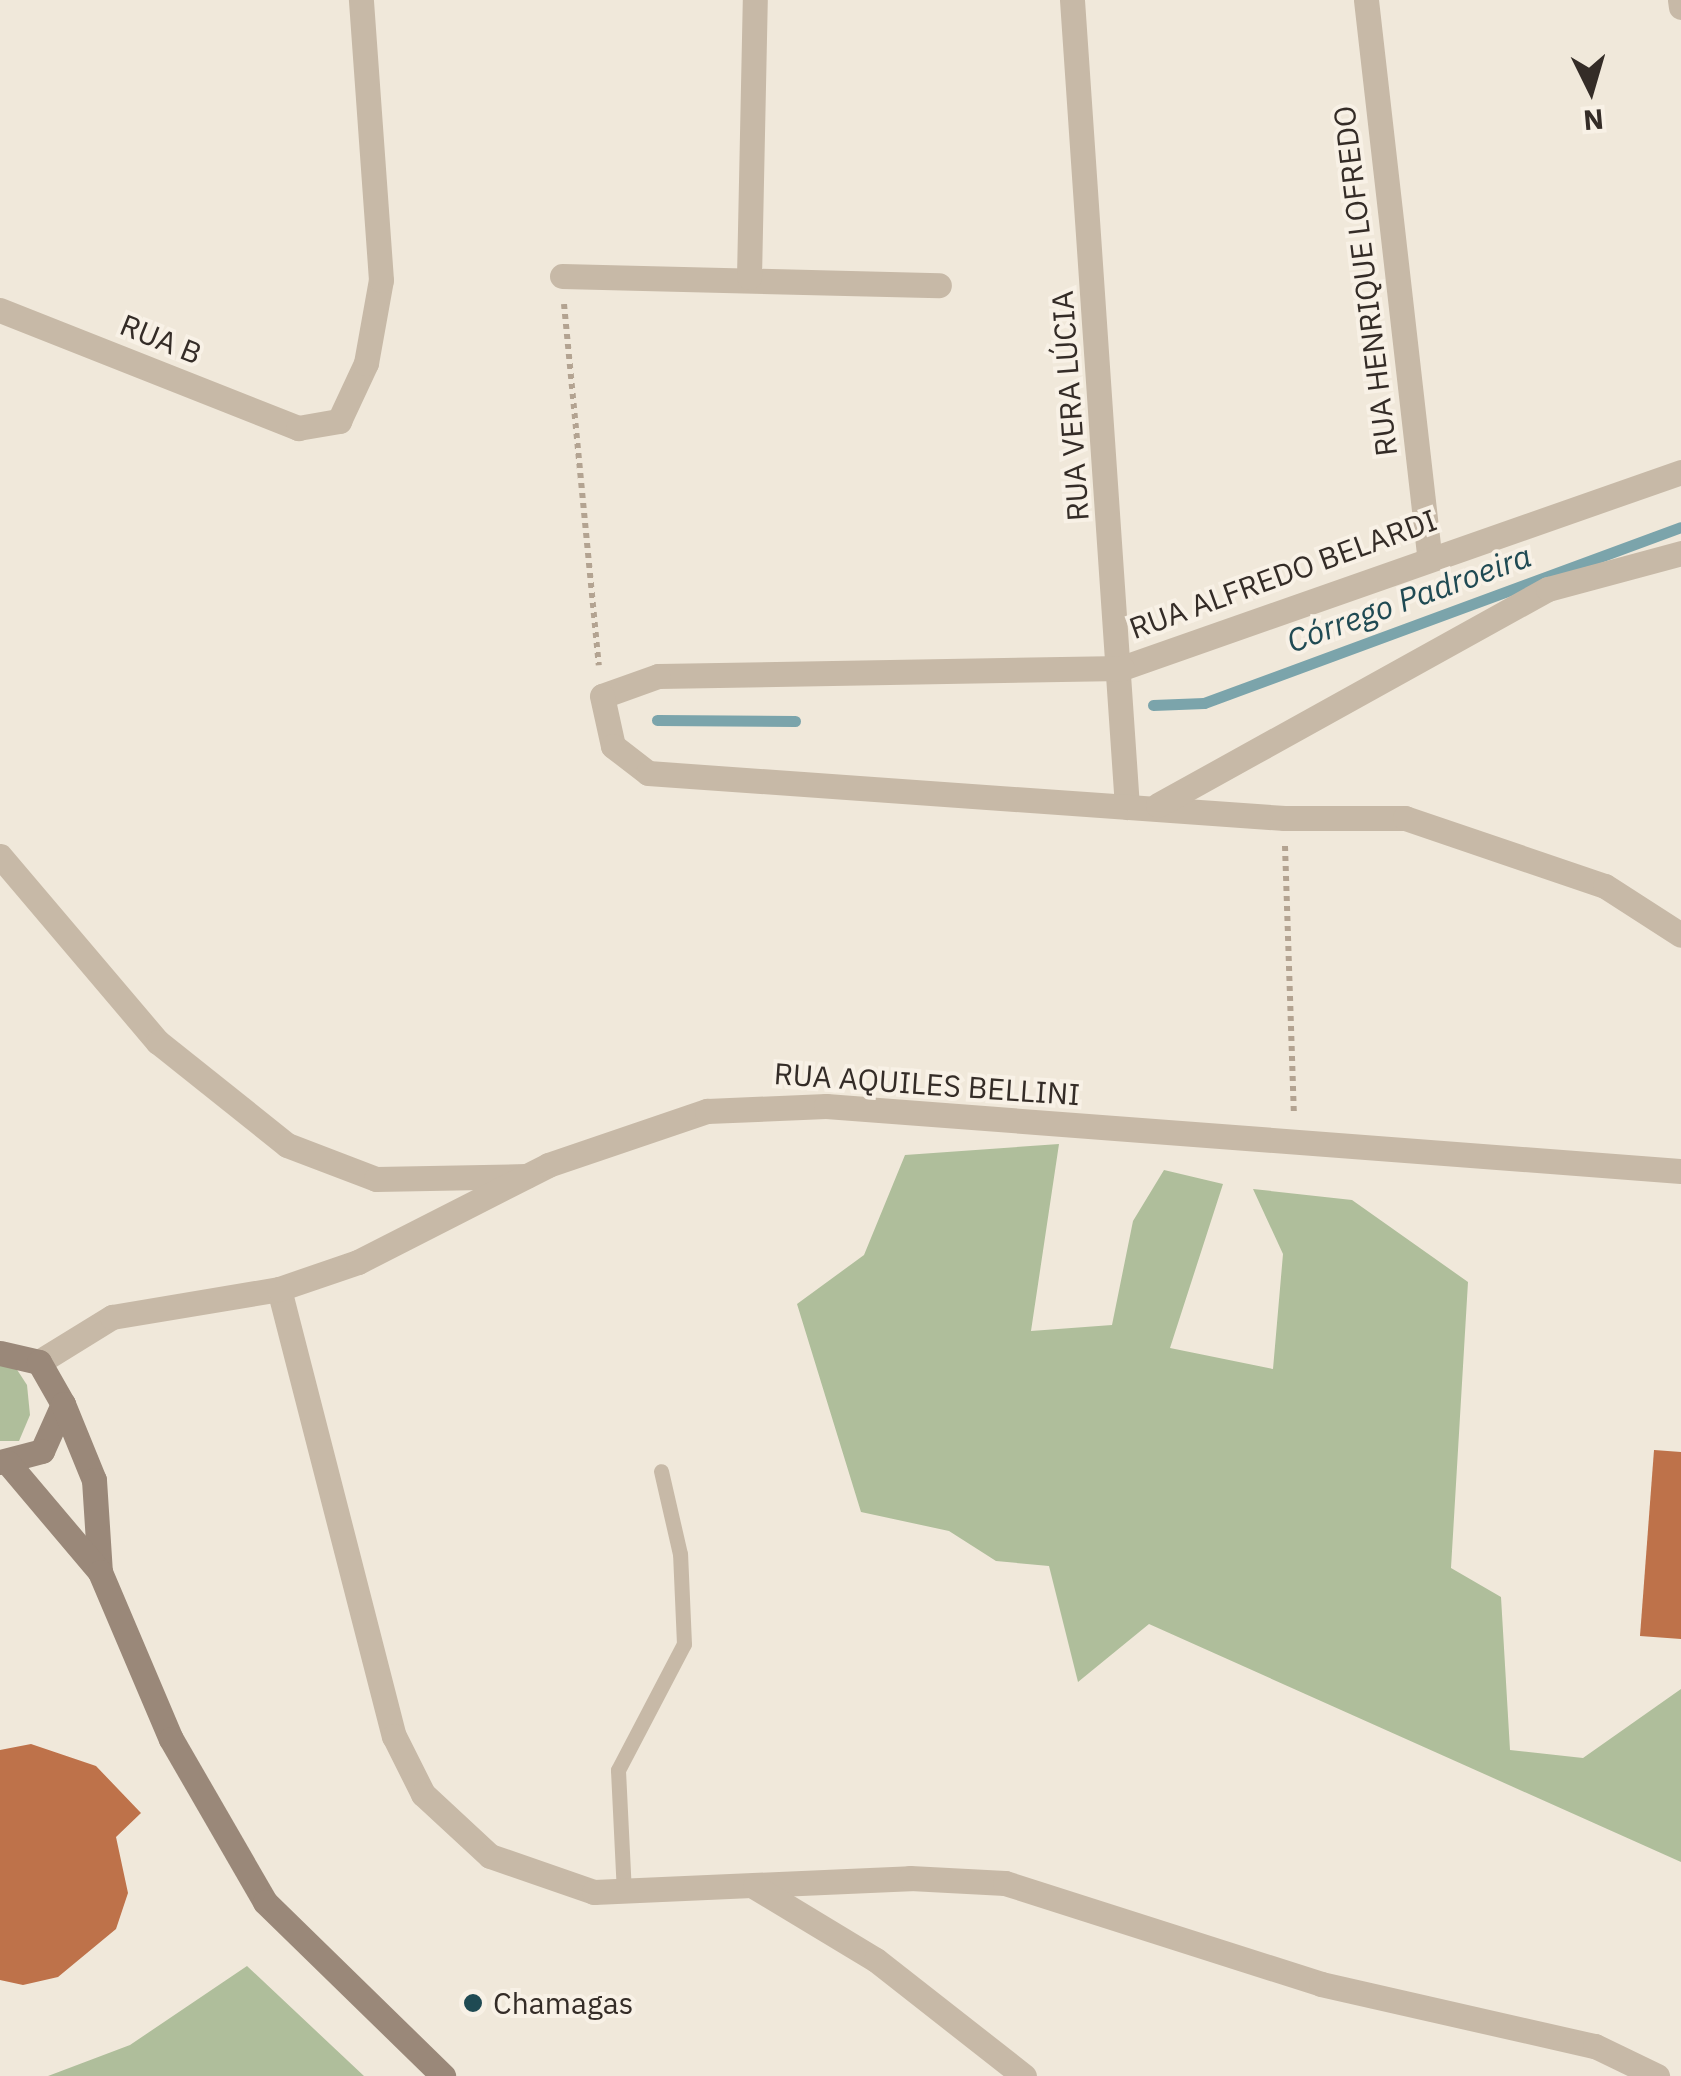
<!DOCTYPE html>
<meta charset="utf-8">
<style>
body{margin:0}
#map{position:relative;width:1681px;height:2076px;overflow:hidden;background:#f0e8da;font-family:"IBM Plex Sans",sans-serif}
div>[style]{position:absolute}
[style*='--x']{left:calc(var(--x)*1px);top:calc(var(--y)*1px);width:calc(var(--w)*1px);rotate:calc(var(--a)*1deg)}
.green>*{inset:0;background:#afbe9b}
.stream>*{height:11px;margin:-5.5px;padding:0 5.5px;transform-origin:5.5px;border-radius:5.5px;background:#7ba4ab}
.building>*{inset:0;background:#be724a}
.path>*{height:6px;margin-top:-3px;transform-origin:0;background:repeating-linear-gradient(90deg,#b3a391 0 5px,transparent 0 10px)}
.service>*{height:15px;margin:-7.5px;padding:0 7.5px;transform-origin:7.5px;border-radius:7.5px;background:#c7b9a7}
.minor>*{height:25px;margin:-12.5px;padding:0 12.5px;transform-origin:12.5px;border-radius:12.5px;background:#c7b9a7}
.tertiary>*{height:25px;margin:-12.5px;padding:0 12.5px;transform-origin:12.5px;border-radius:12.5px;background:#c7b9a7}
.secondary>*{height:25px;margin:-12.5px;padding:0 12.5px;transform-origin:12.5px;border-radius:12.5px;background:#9a8879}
.dots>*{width:28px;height:28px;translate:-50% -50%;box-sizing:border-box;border:5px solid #f8f1e6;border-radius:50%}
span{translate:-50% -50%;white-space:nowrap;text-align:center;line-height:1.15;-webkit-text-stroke:8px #f8f1e6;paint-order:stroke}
.street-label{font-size:30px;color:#342c27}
.poi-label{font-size:30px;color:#342c27}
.left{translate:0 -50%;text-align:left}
.water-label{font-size:32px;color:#1f4a53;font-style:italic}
.north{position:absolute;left:1541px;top:40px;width:100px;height:100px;-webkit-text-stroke:8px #f8f1e6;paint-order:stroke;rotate:175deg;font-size:28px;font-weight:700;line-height:40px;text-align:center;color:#342c27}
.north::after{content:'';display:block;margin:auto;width:35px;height:45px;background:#342c27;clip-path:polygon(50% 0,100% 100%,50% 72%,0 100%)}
</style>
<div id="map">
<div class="green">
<div style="clip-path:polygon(1059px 1144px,1031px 1331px,1112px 1325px,1133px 1221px,1164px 1170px,1223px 1184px,1170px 1348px,1273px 1369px,1283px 1254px,1253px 1189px,1352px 1200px,1468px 1282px,1451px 1568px,1501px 1597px,1510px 1750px,1583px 1758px,1681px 1689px,1681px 1862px,1149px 1624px,1078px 1682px,1049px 1566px,996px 1561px,949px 1531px,861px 1512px,797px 1304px,864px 1255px,905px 1155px)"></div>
<div style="clip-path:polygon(12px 1362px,27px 1385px,30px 1415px,19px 1441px,0 1441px,0 1364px)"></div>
<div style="clip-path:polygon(247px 1966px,364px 2076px,48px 2076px,130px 2045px)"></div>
</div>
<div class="stream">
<div style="--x:1153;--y:705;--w:51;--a:-2.2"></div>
<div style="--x:1204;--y:703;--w:508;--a:-20.25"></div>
<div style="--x:657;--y:720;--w:138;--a:0.4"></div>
</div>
<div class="building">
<div style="clip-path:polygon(1654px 1450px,1681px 1452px,1681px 1639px,1640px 1636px)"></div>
<div style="clip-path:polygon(31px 1744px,96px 1766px,141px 1813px,116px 1837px,128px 1893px,116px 1929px,58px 1977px,23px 1985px,0 1980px,0 1750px)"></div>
</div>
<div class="path">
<div style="--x:564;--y:304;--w:363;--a:84.5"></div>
<div style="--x:1285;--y:846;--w:267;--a:88.1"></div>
</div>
<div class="service">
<div style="--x:624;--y:1893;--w:123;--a:-92.8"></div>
<div style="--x:618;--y:1770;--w:142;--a:-62.4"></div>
<div style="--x:684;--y:1644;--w:90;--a:-92.5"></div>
<div style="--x:680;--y:1554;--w:85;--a:-102.9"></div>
</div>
<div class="minor">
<div style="--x:1072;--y:0;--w:809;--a:86.1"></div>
<div style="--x:1366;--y:0;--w:558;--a:83.51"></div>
<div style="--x:1680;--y:0;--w:7;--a:82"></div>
<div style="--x:562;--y:276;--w:377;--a:1.4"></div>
<div style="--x:749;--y:277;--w:277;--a:-88.8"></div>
<div style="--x:0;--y:310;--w:321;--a:21.6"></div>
<div style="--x:298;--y:428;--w:42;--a:-9.7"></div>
<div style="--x:339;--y:421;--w:64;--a:-65"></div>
<div style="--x:366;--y:363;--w:84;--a:-79.8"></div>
<div style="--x:381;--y:280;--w:281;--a:-94.1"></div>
<div style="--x:1681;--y:472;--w:592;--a:160.68"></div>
<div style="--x:1122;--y:668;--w:464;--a:179"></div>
<div style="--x:658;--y:676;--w:59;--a:160.3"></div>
<div style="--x:602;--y:696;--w:51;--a:77.6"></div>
<div style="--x:613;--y:746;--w:44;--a:37.6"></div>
<div style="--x:648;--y:773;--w:638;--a:4.05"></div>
<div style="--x:1284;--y:818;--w:121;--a:0"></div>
<div style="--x:1405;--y:818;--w:211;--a:18.8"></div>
<div style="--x:1605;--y:886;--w:90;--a:32.8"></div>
<div style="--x:1158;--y:805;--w:446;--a:-29"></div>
<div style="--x:1548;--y:589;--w:138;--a:-15.1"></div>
<div style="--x:0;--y:856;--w:244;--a:49.7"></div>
<div style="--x:158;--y:1042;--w:165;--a:38.6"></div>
<div style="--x:287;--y:1145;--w:95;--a:20.9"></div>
<div style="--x:376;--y:1179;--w:150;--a:-1.1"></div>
<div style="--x:279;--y:1289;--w:462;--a:75.6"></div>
<div style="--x:394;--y:1736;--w:65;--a:63.4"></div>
<div style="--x:423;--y:1794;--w:91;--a:42.8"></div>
<div style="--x:490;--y:1856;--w:110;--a:19.1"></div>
<div style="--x:594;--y:1892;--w:316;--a:-2.5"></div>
<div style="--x:910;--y:1878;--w:95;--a:3"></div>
<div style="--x:1005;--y:1883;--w:332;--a:17.7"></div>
<div style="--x:1321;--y:1984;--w:281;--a:12.8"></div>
<div style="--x:1595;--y:2046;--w:69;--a:25.8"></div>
<div style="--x:755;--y:1887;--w:141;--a:31.1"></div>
<div style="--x:876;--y:1960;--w:188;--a:38.1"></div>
</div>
<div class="tertiary">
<div style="--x:39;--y:1362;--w:86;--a:-31.7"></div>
<div style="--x:112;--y:1317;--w:169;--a:-9.5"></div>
<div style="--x:279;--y:1289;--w:83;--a:-18.9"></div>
<div style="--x:358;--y:1262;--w:213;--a:-27"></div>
<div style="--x:548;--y:1165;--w:168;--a:-18.8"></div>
<div style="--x:707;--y:1111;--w:119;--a:-2.4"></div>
<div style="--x:826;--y:1106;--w:857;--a:4.35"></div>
</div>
<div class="secondary">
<div style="--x:0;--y:1353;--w:40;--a:13"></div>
<div style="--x:39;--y:1362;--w:48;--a:60.3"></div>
<div style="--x:63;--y:1404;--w:51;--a:114.1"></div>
<div style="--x:42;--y:1451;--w:43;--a:165.3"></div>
<div style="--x:63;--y:1404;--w:82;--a:67.8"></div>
<div style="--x:94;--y:1480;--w:92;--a:86.3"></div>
<div style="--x:8;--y:1463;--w:143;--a:49.8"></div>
<div style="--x:100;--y:1572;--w:181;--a:67"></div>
<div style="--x:171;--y:1739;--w:188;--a:60"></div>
<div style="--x:265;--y:1902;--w:249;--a:44.3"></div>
</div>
<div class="dots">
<div style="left:473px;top:2003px;background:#1f4a53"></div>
</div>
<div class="street-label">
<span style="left:1365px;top:281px;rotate:-97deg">RUA HENRIQUE LOFREDO</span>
<span style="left:161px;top:339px;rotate:22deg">RUA B</span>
<span style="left:1070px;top:406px;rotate:-94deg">RUA VERA LÚCIA</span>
<span style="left:1283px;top:574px;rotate:-20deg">RUA ALFREDO BELARDI</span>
<span style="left:927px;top:1084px;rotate:4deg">RUA AQUILES BELLINI</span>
</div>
<div class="poi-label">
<span class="left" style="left:493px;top:2003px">Chamagas</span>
</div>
<div class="water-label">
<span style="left:1409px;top:598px;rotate:-20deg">Córrego Padroeira</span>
</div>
<div class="north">N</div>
</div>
